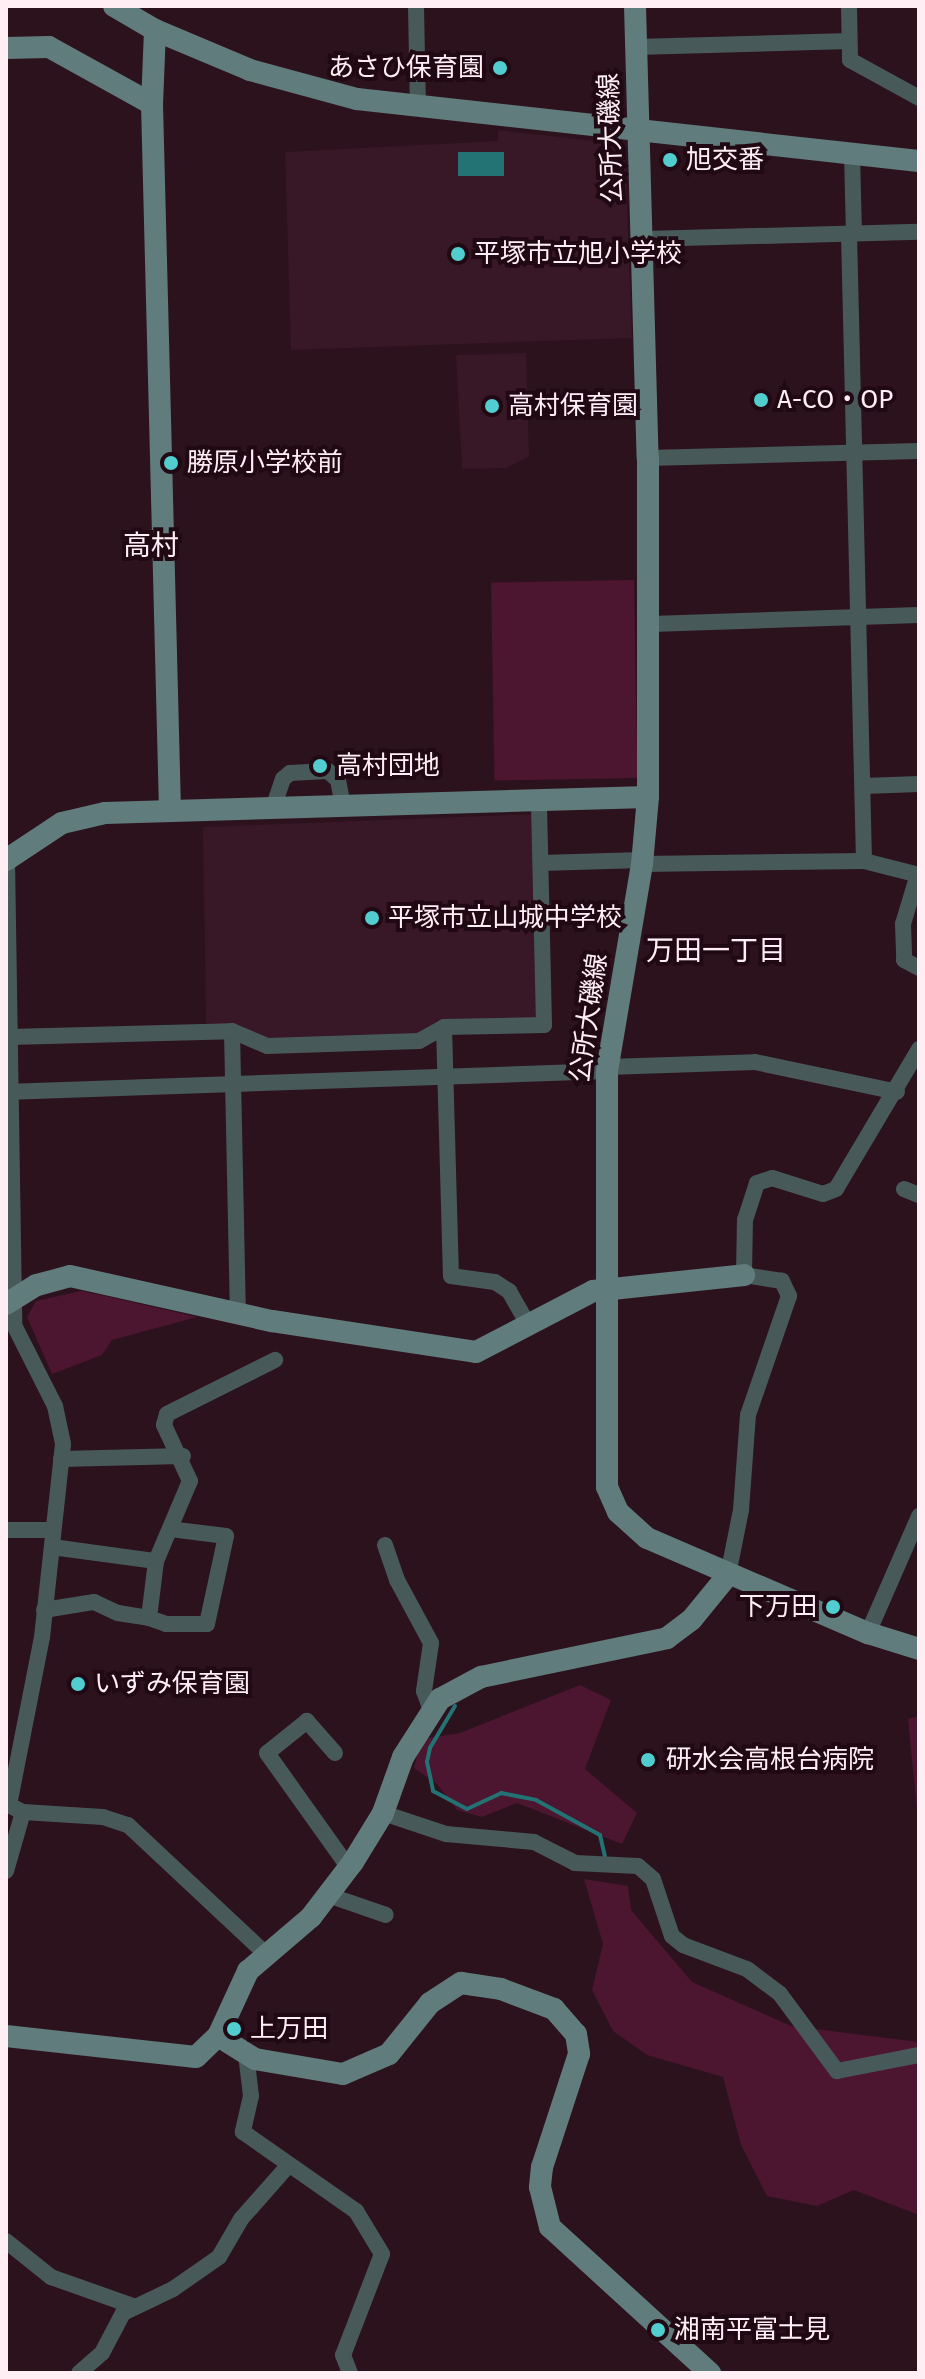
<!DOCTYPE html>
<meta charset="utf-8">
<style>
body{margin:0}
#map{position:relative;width:925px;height:2379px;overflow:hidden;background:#2c121d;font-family:"Fira Sans","Noto Sans JP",sans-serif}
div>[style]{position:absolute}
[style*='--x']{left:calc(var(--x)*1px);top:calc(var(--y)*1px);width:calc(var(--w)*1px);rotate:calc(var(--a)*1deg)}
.built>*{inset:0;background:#381726}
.green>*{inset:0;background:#4c1530;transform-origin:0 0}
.water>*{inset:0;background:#237375;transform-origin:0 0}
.stream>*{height:4px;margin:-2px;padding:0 2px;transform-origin:2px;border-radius:2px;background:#237375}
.street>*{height:16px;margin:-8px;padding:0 8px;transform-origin:8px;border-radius:8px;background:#485959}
.secondary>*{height:22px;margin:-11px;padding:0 11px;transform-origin:11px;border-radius:11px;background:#617c7c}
.dots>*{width:22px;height:22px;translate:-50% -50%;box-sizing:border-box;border:4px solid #210914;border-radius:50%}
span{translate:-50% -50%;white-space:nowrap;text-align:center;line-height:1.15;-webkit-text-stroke:8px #210914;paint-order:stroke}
.poi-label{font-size:26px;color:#ffeff5}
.right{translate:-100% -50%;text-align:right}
.left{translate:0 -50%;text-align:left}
.street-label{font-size:26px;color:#ffeff5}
.neighbourhood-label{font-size:28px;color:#ffeff5}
.frame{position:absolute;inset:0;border:8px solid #ffeff5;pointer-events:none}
</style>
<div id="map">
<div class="built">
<div style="clip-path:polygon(498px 130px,613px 143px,625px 156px,632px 338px,291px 350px,285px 152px,498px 141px)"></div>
<div style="clip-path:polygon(526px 353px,529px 457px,506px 468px,462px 469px,456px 355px)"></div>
<div style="clip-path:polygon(536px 814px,539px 1015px,534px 1021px,418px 1037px,271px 1042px,206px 1027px,203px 827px)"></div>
</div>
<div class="green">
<div style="left:634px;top:580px;width:198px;height:143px;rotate:89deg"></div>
<div style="clip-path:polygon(81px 1291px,110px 1297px,197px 1317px,112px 1340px,102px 1355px,52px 1374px,27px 1317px,36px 1301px)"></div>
<div style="clip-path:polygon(580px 1685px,611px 1700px,585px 1769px,637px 1813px,622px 1844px,517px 1803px,482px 1817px,457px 1810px,437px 1784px,414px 1768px,421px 1739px,460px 1733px)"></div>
<div style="clip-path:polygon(919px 1716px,919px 1830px,908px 1719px)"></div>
<div style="clip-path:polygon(584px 1879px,628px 1886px,631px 1910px,692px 1982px,791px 2026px,919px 2042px,919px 2215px,854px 2190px,817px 2206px,767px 2196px,741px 2145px,723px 2077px,647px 2055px,613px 2031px,592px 1990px,603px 1944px)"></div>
</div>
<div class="water">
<div style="left:458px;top:152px;width:46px;height:24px"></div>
</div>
<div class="stream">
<div style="--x:455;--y:1706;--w:49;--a:120.8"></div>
<div style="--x:430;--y:1748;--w:14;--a:102"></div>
<div style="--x:427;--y:1762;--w:30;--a:78"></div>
<div style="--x:433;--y:1791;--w:38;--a:28"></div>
<div style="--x:467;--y:1809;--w:38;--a:-25"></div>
<div style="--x:501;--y:1793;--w:36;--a:11"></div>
<div style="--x:536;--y:1800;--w:73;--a:28.7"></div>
<div style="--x:600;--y:1835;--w:22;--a:77"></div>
</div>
<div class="street">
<div style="--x:416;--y:6;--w:102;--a:88.9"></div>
<div style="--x:849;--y:6;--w:54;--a:88.9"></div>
<div style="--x:850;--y:60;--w:79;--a:28.8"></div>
<div style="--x:636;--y:47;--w:213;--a:-1.6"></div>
<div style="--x:852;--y:153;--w:81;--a:88.6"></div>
<div style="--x:644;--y:239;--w:275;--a:-1.5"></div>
<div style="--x:648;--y:458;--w:271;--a:-1.5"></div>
<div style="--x:651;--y:624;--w:268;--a:-1.9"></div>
<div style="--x:863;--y:786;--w:56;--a:-2"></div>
<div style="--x:273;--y:808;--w:31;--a:-71"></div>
<div style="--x:283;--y:779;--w:9;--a:-41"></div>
<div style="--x:290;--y:773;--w:38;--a:-3"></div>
<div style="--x:328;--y:771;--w:13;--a:42"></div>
<div style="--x:338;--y:780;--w:25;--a:79"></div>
<div style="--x:7;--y:860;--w:465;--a:89.1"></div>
<div style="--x:14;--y:1325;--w:91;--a:63.2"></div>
<div style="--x:55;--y:1406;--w:39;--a:78"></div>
<div style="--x:63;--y:1444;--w:194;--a:96.2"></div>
<div style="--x:42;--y:1637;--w:171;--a:101.1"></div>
<div style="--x:9;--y:1805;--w:16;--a:27"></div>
<div style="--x:23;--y:1812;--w:80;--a:3.6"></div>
<div style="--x:103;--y:1817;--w:26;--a:18"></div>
<div style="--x:128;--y:1825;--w:189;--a:43.1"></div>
<div style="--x:864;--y:861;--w:57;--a:14.3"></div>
<div style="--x:541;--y:863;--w:101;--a:-1.7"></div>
<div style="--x:642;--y:864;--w:222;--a:-0.8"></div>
<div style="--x:864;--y:861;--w:627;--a:-91.37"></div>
<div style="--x:918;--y:874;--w:52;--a:106.7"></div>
<div style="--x:903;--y:924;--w:36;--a:88"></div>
<div style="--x:904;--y:960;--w:17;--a:28"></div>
<div style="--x:444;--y:1027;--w:249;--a:88.4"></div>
<div style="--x:451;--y:1276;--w:44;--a:7.8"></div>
<div style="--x:495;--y:1282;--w:17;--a:33"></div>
<div style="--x:509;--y:1291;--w:40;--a:60.3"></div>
<div style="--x:232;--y:1031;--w:283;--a:88.8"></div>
<div style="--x:9;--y:1037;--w:223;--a:-1.5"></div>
<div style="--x:232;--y:1031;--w:38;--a:23"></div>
<div style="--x:267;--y:1046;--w:152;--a:-1.9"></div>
<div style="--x:419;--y:1041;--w:29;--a:-29"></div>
<div style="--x:444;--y:1027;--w:100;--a:-1.1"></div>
<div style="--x:544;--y:1025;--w:225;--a:-91.3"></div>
<div style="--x:608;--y:1067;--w:147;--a:-1.9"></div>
<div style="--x:755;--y:1062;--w:145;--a:11.9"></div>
<div style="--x:6;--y:1092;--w:601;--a:-2"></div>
<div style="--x:904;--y:1189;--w:16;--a:22"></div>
<div style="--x:61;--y:1459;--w:122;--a:-1.4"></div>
<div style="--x:6;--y:1530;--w:45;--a:0"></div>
<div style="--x:385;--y:1545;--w:37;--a:71"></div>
<div style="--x:397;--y:1580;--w:72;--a:61.6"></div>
<div style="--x:431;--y:1643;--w:49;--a:98.3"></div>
<div style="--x:424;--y:1691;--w:20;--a:70"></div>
<div style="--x:52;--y:1547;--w:105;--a:7.7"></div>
<div style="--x:728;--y:1575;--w:66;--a:-78.7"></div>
<div style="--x:741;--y:1510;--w:95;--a:-85.8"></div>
<div style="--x:748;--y:1415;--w:126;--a:-71"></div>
<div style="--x:789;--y:1296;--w:17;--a:-115"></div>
<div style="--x:782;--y:1281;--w:38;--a:-171"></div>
<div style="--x:744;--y:1275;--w:55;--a:-89"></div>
<div style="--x:745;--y:1220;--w:39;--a:-72"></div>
<div style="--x:757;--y:1183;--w:16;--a:-18"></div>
<div style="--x:772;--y:1178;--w:53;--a:17.4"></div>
<div style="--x:823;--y:1194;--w:14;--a:-21"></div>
<div style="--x:836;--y:1189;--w:163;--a:-59.3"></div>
<div style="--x:44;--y:1610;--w:51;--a:-9.1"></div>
<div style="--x:94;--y:1602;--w:26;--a:25"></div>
<div style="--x:118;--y:1613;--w:31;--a:9"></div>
<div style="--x:149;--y:1618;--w:57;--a:-83"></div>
<div style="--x:156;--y:1561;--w:87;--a:-67"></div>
<div style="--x:190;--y:1481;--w:62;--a:-114.9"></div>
<div style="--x:164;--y:1425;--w:11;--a:-75"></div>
<div style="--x:167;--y:1414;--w:121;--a:-26.6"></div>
<div style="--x:149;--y:1618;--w:18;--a:19"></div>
<div style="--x:166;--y:1624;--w:41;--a:0"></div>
<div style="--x:207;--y:1624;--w:90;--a:-77.8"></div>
<div style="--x:226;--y:1536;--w:56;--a:-172.9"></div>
<div style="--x:868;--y:1633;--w:128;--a:-66.4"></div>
<div style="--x:335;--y:1753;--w:43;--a:-131.2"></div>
<div style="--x:307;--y:1721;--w:51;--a:141.3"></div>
<div style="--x:267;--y:1753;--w:141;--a:54.5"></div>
<div style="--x:383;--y:1813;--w:66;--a:18.4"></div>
<div style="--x:446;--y:1834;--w:88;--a:5.2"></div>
<div style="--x:534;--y:1842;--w:46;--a:27.1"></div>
<div style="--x:575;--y:1863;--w:63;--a:2.7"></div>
<div style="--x:638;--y:1866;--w:20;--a:41"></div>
<div style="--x:653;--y:1879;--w:60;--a:71.6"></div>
<div style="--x:672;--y:1936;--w:14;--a:39"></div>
<div style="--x:683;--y:1945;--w:68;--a:20.6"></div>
<div style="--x:747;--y:1969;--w:41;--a:37.1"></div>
<div style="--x:780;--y:1994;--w:96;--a:53.5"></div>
<div style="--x:837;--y:2071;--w:84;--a:-11"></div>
<div style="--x:6;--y:1871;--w:61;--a:-73.9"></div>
<div style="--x:328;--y:1895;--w:61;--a:19"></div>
<div style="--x:246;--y:2054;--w:42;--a:83.2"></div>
<div style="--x:251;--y:2096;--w:37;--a:103"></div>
<div style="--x:243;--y:2132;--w:138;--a:35"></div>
<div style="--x:356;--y:2211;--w:50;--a:58.8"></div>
<div style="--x:382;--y:2254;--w:108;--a:111.1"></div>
<div style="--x:343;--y:2355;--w:19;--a:69"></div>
<div style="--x:6;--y:2241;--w:58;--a:38.7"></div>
<div style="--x:51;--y:2277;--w:87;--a:19.5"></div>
<div style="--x:79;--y:2373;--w:30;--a:-41"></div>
<div style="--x:102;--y:2353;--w:45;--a:-62.3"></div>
<div style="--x:123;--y:2313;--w:55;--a:-25.6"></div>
<div style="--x:173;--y:2289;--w:56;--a:-34.8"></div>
<div style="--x:219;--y:2257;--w:44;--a:-59.9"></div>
<div style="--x:241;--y:2219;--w:69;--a:-48.5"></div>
</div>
<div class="secondary">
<div style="--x:114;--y:6;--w:48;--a:30.3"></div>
<div style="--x:155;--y:30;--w:103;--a:22.8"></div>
<div style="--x:250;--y:70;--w:111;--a:15.2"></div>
<div style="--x:357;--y:99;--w:565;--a:6.3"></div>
<div style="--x:635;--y:6;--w:452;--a:88.4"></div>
<div style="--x:648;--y:458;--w:339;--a:90"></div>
<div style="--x:648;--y:797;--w:67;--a:95.1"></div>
<div style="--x:642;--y:864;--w:210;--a:99.6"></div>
<div style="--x:607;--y:1071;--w:416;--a:90"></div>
<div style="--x:607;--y:1487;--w:27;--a:66"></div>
<div style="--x:618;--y:1512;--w:39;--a:42"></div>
<div style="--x:647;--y:1538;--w:241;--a:23.3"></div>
<div style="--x:868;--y:1633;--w:53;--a:17.4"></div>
<div style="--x:155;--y:30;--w:74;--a:92.3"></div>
<div style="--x:152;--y:104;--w:706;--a:88.54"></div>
<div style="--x:6;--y:48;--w:43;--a:-1.3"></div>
<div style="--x:49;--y:47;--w:118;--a:29"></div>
<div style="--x:6;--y:860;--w:67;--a:-33.5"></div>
<div style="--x:62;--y:823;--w:44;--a:-13.1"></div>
<div style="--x:105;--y:813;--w:543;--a:-1.69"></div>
<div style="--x:6;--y:1304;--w:36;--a:-32"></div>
<div style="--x:37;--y:1285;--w:34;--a:-15"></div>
<div style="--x:70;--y:1276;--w:207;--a:12.6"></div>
<div style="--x:272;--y:1321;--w:206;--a:8.6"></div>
<div style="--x:476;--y:1352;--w:132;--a:-27.5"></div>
<div style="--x:593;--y:1291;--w:152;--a:-6"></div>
<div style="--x:6;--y:2036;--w:191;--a:6.3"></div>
<div style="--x:196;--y:2057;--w:30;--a:-44"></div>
<div style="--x:218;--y:2036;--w:72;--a:-65.2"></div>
<div style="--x:248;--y:1971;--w:83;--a:-40.6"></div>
<div style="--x:311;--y:1917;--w:69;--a:-52.6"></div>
<div style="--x:353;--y:1862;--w:57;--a:-58.5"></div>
<div style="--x:383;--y:1813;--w:59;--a:-70.3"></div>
<div style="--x:403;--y:1757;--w:69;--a:-57.5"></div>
<div style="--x:440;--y:1699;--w:47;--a:-28.2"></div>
<div style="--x:481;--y:1677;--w:190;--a:-11.8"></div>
<div style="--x:667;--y:1638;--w:31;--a:-37"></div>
<div style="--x:692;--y:1619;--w:57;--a:-50.7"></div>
<div style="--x:218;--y:2036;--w:44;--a:31.9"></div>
<div style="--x:255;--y:2059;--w:89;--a:9.7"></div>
<div style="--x:343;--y:2074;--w:50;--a:-23.5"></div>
<div style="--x:389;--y:2054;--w:65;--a:-51.2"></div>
<div style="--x:430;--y:2003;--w:37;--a:-33"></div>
<div style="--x:461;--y:1983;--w:40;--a:8.5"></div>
<div style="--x:501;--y:1989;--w:57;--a:20.7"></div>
<div style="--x:554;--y:2009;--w:33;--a:49"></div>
<div style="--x:576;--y:2034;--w:20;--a:81"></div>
<div style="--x:579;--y:2054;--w:119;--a:108.1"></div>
<div style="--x:542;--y:2167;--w:20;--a:96"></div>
<div style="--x:540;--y:2187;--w:41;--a:76"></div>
<div style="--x:550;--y:2227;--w:217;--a:42.4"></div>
</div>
<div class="dots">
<div style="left:500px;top:68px;background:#52cdcf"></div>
<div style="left:670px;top:160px;background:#52cdcf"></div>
<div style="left:458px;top:254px;background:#52cdcf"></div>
<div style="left:761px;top:400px;background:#52cdcf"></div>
<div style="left:492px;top:406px;background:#52cdcf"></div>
<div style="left:171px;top:463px;background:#52cdcf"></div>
<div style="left:320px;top:766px;background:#52cdcf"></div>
<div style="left:372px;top:918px;background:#52cdcf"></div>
<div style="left:833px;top:1607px;background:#52cdcf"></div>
<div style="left:78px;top:1684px;background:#52cdcf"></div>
<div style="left:648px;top:1760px;background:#52cdcf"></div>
<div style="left:234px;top:2029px;background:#52cdcf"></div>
<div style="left:658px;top:2330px;background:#52cdcf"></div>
</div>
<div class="poi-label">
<span class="right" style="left:484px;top:68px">あさひ保育園</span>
<span class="left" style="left:686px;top:160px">旭交番</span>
<span class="left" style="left:474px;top:254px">平塚市立旭小学校</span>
<span class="left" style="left:777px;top:400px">A-CO・OP</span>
<span class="left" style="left:508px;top:406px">高村保育園</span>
<span class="left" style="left:187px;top:463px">勝原小学校前</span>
<span class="left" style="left:336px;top:766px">高村団地</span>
<span class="left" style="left:388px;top:918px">平塚市立山城中学校</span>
<span class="right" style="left:817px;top:1607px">下万田</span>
<span class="left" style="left:94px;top:1684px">いずみ保育園</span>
<span class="left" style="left:666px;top:1760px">研水会高根台病院</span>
<span class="left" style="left:250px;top:2029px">上万田</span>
<span class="left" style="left:674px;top:2330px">湘南平富士見</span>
</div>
<div class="street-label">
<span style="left:611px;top:138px;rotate:-92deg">公所大磯線</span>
<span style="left:589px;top:1018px;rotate:-82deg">公所大磯線</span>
</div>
<div class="neighbourhood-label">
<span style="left:151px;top:546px">高村</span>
<span style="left:716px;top:951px">万田一丁目</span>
</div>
<div class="frame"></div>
</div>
